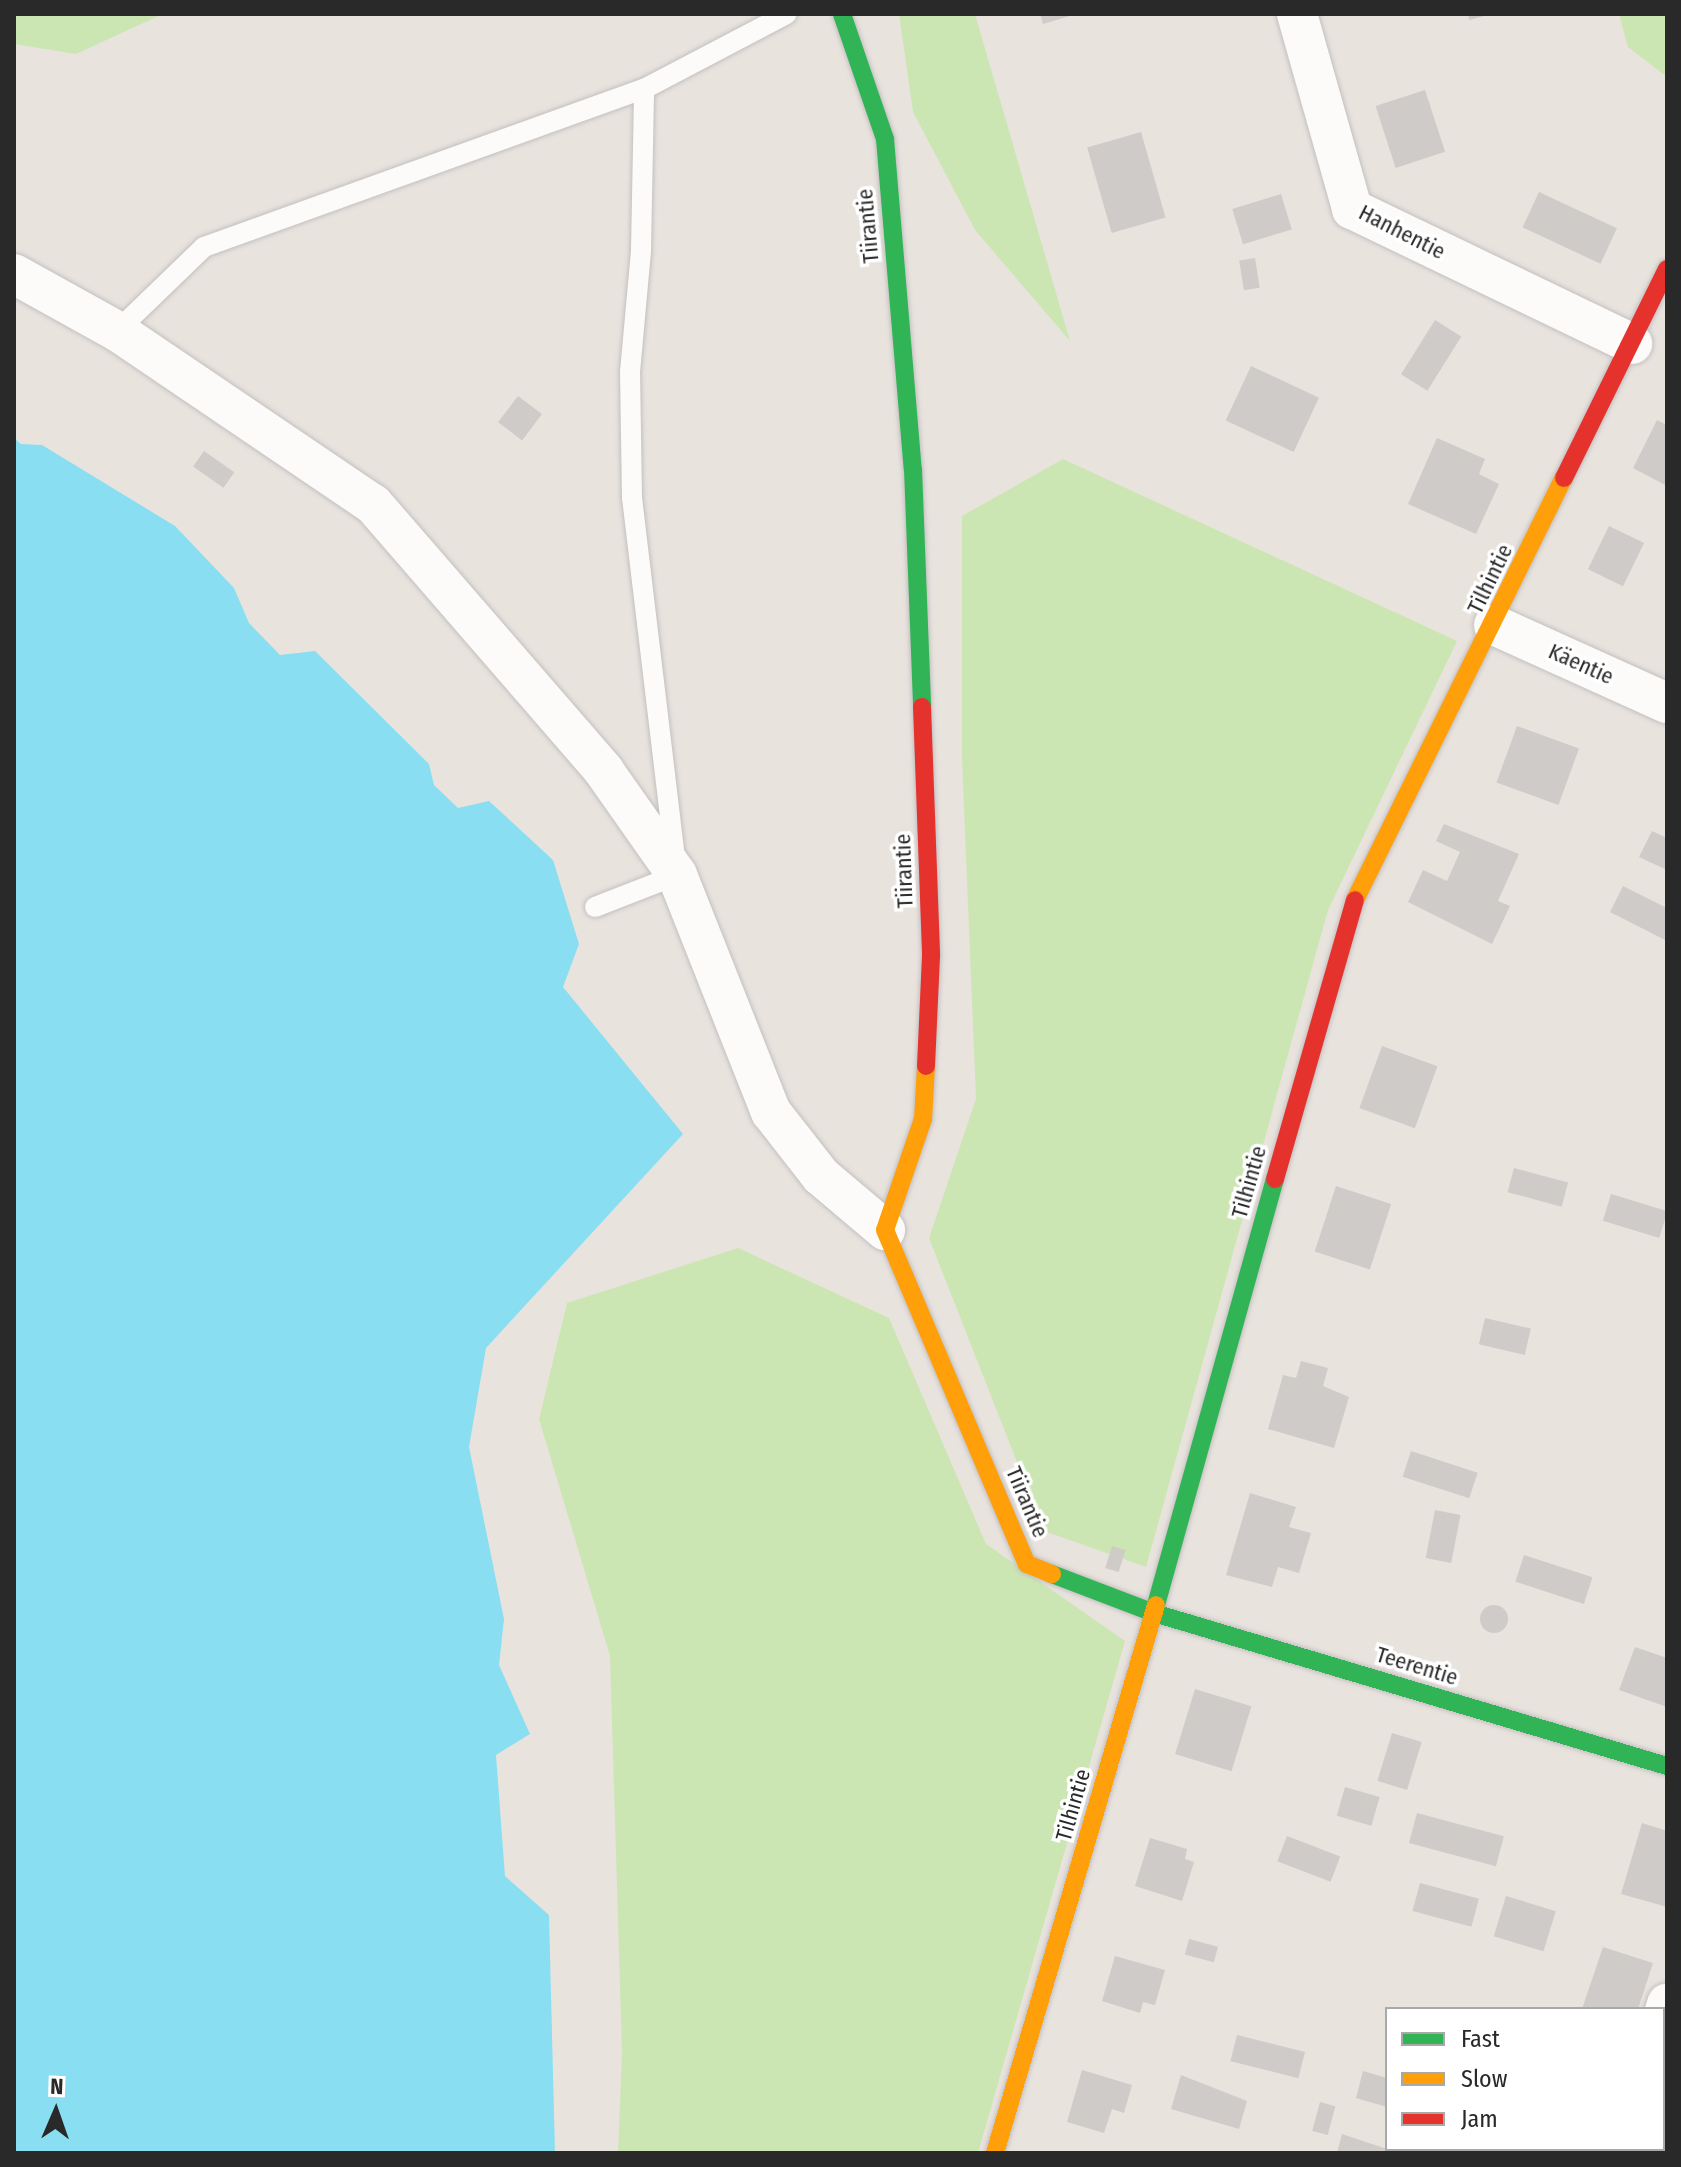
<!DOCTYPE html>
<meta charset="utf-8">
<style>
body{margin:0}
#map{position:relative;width:1681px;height:2167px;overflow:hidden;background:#e9e3de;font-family:"Fira Sans Condensed",sans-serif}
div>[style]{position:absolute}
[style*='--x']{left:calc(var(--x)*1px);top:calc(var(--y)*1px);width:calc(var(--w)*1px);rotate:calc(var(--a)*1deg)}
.green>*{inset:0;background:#cce6b3}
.water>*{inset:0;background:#8adef2}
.building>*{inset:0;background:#cfcbc8;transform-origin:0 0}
.round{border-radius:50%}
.roads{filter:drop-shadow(0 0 2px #c2c0c0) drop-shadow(0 0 2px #c2c0c0)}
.lane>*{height:20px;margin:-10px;padding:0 10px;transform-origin:10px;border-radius:10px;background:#fcfbfa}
.street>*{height:40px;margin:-20px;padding:0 20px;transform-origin:20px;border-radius:20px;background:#fcfbfa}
.fast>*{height:18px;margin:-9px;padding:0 9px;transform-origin:9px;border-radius:9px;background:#30b455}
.slow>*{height:18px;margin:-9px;padding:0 9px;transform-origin:9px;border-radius:9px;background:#ff9f0a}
.jam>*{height:18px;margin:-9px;padding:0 9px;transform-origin:9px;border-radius:9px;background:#e5322d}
span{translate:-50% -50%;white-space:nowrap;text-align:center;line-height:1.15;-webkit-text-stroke:7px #fff;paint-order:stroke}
.street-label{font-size:22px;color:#292929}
.frame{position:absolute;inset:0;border:16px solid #292929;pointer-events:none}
.legend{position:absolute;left:1385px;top:2007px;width:280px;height:144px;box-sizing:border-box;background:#fff;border:2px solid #a9a9a9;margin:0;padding:10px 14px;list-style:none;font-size:24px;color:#292929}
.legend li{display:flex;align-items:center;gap:16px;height:40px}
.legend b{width:40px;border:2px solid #a9a9a9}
.north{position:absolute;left:16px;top:2071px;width:80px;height:80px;-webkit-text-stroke:6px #fff;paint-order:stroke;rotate:2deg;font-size:22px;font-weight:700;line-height:32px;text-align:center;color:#292929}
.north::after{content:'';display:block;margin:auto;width:28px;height:36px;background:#292929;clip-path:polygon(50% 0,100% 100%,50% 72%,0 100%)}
</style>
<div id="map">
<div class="green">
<div style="clip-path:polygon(14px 14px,163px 14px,76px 54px,14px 44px)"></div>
<div style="clip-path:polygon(899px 14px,975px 14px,1070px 341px,975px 230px,913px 112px)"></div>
<div style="clip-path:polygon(1619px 14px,1667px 14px,1667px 77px,1628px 47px)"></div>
<div style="clip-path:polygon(1063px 459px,1457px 641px,1328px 910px,1146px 1567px,1044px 1531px,929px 1238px,976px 1099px,962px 760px,962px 516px)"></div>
<div style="clip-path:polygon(738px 1248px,889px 1318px,986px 1544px,1125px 1641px,978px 2153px,618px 2153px,622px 2052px,610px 1656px,539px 1419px,567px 1303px)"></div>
<div style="clip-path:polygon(1667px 2090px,1667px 2153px,1648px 2153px,1663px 2149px)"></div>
</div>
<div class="water">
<div style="clip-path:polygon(14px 438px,21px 444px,42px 445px,175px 526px,234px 588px,249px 623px,280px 655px,315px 651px,429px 764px,434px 785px,458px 808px,489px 801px,553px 860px,579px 944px,563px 987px,683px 1134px,486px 1348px,469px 1447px,504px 1619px,499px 1665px,530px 1734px,496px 1755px,505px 1876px,549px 1915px,555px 2153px,14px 2153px)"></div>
</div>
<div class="building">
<div style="clip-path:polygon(1040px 14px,1073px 14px,1073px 15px,1043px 24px)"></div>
<div style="clip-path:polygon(1468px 14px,1488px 14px,1488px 15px,1469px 20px)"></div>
<div style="left:1425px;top:90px;width:65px;height:52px;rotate:72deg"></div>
<div style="left:1141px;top:132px;width:89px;height:56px;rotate:74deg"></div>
<div style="left:1539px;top:192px;width:86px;height:39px;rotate:25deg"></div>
<div style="left:1281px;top:194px;width:37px;height:51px;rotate:73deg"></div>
<div style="left:1255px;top:258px;width:30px;height:16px;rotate:81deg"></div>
<div style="left:1435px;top:320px;width:31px;height:64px;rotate:32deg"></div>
<div style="left:1251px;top:366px;width:75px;height:60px;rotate:25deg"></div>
<div style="left:518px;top:396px;width:30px;height:33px;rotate:37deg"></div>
<div style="clip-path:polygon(1657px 420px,1667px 425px,1667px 486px,1633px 468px)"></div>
<div style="clip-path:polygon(1437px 438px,1485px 459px,1479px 474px,1499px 484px,1476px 534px,1408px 504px)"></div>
<div style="left:204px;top:451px;width:37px;height:19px;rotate:35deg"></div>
<div style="left:1609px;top:526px;width:39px;height:48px;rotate:26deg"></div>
<div style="left:1517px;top:726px;width:66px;height:60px;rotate:20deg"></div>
<div style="clip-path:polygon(1444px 824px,1519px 854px,1498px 901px,1510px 906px,1492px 944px,1408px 902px,1423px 870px,1447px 881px,1460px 852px,1436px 841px)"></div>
<div style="clip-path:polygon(1652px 831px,1667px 838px,1667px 870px,1639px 857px)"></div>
<div style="clip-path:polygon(1623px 886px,1667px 908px,1667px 941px,1610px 912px)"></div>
<div style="left:1382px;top:1046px;width:59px;height:66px;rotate:20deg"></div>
<div style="left:1514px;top:1168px;width:56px;height:25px;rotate:15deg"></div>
<div style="left:1336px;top:1186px;width:58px;height:69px;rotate:18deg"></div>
<div style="left:1611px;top:1194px;width:59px;height:28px;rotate:17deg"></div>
<div style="left:1485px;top:1318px;width:47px;height:27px;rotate:13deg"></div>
<div style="clip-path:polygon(1301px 1361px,1328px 1368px,1323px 1386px,1349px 1397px,1334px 1448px,1268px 1429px,1283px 1375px,1296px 1378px)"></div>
<div style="left:1411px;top:1451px;width:70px;height:27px;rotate:18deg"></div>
<div style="clip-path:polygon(1250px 1493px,1296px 1507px,1289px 1527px,1311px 1533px,1299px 1573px,1278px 1567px,1272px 1587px,1226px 1575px)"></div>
<div style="left:1435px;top:1510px;width:26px;height:49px;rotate:11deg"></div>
<div style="left:1112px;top:1546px;width:14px;height:23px;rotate:17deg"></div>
<div style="left:1524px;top:1555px;width:72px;height:28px;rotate:18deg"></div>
<div class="round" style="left:1480px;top:1605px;width:28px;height:28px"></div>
<div style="clip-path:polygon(1635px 1647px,1667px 1658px,1667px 1707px,1619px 1690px)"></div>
<div style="left:1195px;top:1689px;width:59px;height:68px;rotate:17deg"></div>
<div style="left:1392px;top:1733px;width:31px;height:50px;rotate:17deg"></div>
<div style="left:1345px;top:1787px;width:36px;height:30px;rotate:16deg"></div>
<div style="left:1417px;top:1813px;width:90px;height:31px;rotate:15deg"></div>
<div style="clip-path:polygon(1642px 1823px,1667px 1831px,1667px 1907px,1621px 1894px)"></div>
<div style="left:1287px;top:1836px;width:57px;height:27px;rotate:21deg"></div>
<div style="clip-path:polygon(1150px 1838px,1187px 1849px,1185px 1859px,1194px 1862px,1182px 1901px,1135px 1886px)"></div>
<div style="left:1420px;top:1883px;width:61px;height:29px;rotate:15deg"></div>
<div style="left:1506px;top:1896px;width:52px;height:42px;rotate:17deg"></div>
<div style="left:1189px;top:1939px;width:30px;height:16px;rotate:15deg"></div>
<div style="clip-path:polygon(1603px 1947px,1653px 1963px,1638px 2009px,1582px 2009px)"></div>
<div style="clip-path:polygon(1115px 1956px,1165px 1970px,1155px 2005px,1143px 2002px,1140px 2013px,1102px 2001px)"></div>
<div style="left:1237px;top:2035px;width:70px;height:27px;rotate:14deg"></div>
<div style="clip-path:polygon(1082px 2070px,1132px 2085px,1124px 2113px,1112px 2109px,1104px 2133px,1067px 2122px)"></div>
<div style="clip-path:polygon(1363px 2071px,1387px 2078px,1387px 2107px,1356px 2098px)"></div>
<div style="clip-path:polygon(1181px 2075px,1247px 2101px,1239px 2129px,1171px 2109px)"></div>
<div style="left:1320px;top:2102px;width:16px;height:30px;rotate:15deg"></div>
<div style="clip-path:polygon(1342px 2134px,1387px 2149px,1403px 2153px,1337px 2153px)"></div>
</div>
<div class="roads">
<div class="lane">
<div style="--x:117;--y:331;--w:121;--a:-44"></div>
<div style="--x:204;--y:247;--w:468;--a:-19.8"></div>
<div style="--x:595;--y:907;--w:88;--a:-21.3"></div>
<div style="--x:677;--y:875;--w:380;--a:-96.8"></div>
<div style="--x:632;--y:498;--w:126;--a:-90.9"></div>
<div style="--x:630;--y:372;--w:122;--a:-84.8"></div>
<div style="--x:641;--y:250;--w:161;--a:-88.9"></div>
<div style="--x:644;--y:89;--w:161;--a:-27.7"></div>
</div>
<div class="street">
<div style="--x:1297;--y:14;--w:203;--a:74.2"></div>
<div style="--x:1352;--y:209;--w:311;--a:25.7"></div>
<div style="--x:14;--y:274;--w:118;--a:29"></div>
<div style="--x:117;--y:331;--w:309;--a:34.1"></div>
<div style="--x:373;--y:504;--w:353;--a:49.1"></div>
<div style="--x:604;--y:771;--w:127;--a:54.9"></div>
<div style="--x:677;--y:875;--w:255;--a:68.4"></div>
<div style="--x:771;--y:1112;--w:81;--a:52"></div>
<div style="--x:821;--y:1176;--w:84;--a:40.2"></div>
<div style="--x:1494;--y:625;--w:190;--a:24.3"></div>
<div style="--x:1663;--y:2017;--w:14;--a:-73"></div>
<div style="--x:1621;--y:2153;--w:4;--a:-76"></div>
</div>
<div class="fast">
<div style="--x:842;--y:14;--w:132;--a:71"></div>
<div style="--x:885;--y:139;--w:331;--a:85.2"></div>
<div style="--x:913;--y:469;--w:238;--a:87.8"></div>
<div style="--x:1052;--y:1574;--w:109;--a:20.9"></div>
<div style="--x:1154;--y:1613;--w:535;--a:16.61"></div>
<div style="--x:1156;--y:1605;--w:442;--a:-74.4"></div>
</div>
<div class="slow">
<div style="--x:1355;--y:900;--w:471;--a:-63.7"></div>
<div style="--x:926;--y:1066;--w:53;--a:93.2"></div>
<div style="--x:923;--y:1119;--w:117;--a:108.9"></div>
<div style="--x:885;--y:1230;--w:363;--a:67"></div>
<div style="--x:1027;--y:1564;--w:27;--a:22"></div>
<div style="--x:995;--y:2153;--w:571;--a:-73.63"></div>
</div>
<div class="jam">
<div style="--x:1564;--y:478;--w:233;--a:-63.8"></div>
<div style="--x:922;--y:707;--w:249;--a:87.9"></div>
<div style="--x:931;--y:956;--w:110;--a:92.6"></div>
<div style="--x:1275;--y:1179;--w:290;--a:-74"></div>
</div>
</div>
<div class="street-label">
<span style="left:868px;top:226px;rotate:-95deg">Tiirantie</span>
<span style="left:1402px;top:232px;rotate:27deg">Hanhentie</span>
<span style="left:1490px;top:579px;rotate:-64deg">Tilhintie</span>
<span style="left:1581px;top:664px;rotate:24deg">Käentie</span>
<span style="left:904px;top:871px;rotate:-92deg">Tiirantie</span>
<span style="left:1249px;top:1182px;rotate:-74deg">Tilhintie</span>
<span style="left:1027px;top:1502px;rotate:67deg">Tiirantie</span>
<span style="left:1417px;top:1666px;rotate:17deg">Teerentie</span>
<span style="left:1073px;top:1805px;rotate:-74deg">Tilhintie</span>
</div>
<div class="frame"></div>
<ul class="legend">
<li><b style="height:10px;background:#30b455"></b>Fast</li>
<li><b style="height:10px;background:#ff9f0a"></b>Slow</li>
<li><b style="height:10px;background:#e5322d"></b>Jam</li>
</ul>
<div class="north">N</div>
</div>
